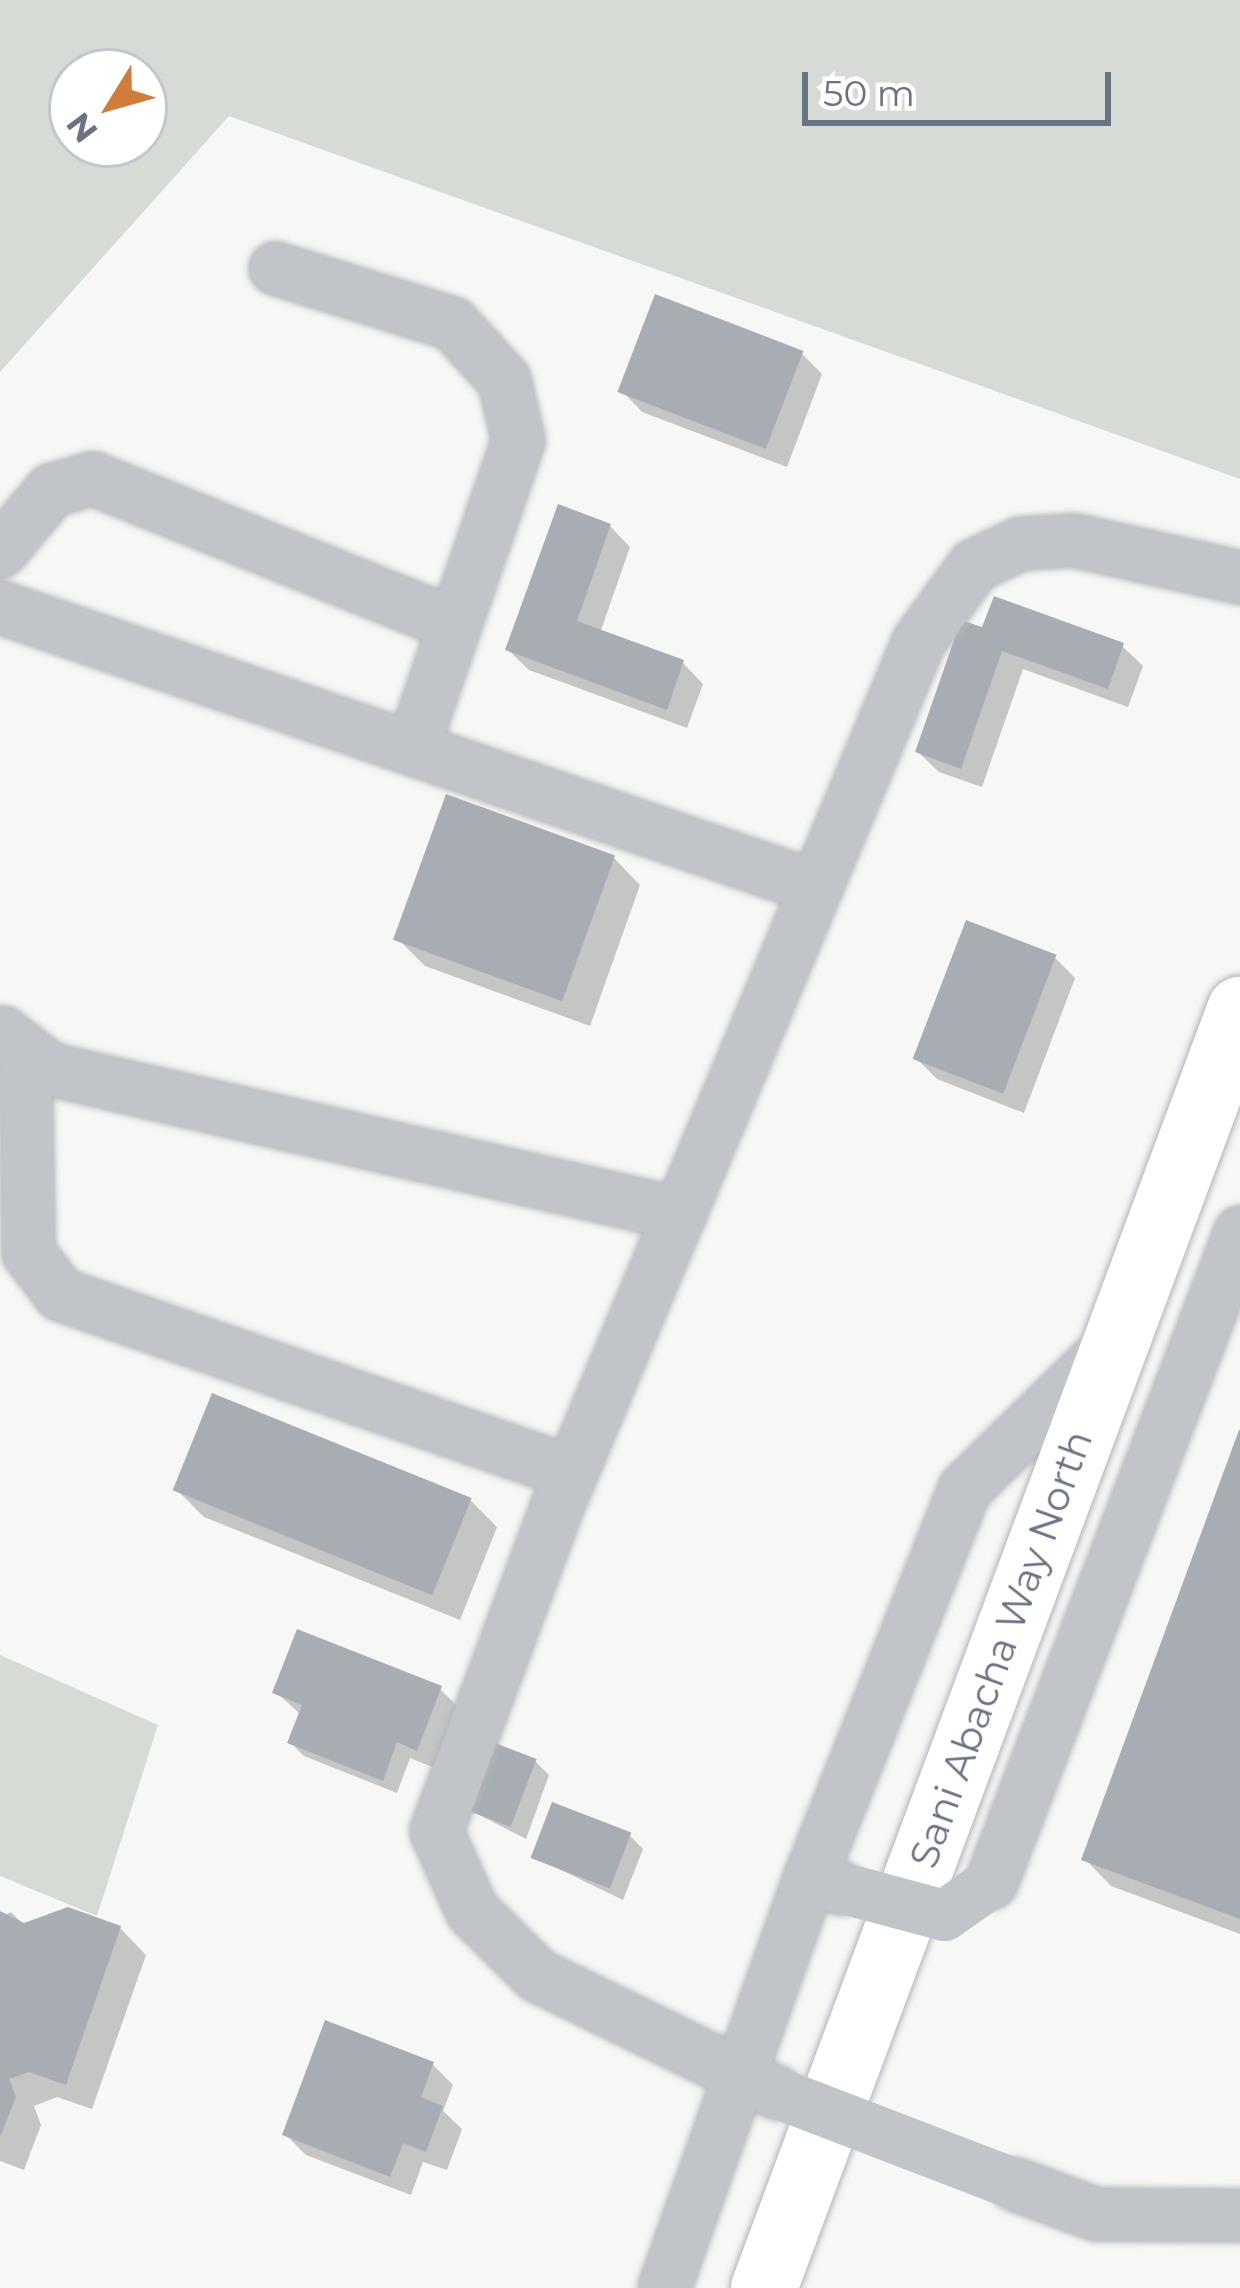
<!DOCTYPE html>
<style>
body{margin:0}
#map{position:relative;width:1240px;height:2288px;overflow:hidden;background:#f7f8f5;font-family:Montserrat,sans-serif}
div>[style]{position:absolute}
[style*='--x']{left:calc(var(--x)*1px);top:calc(var(--y)*1px);width:calc(var(--w)*1px);rotate:calc(var(--a)*1deg)}
.green>*{inset:0;background:#d6dcd5}
.shadow>*{inset:0;background:#0003}
.building>*{inset:0;background:#a8adb4;transform-origin:0 0}
.roads{filter:drop-shadow(0 0 3px #b3b5b9) drop-shadow(0 0 3px #b3b5b9)}
.minor>*{height:51px;margin:-25.5px;padding:0 25.5px;transform-origin:25.5px;border-radius:25.5px;background:#c1c4c8}
.highway>*{height:66px;margin:-33px;padding:0 33px;transform-origin:33px;border-radius:33px;background:#fff}
.minor-bridge>*{height:51px;margin:-25.5px;padding:0 25.5px;transform-origin:25.5px;border-radius:25.5px;background:#c1c4c8}
span{translate:-50% -50%;white-space:nowrap;text-align:center;line-height:1.15;-webkit-text-stroke:12px #fff;paint-order:stroke}
.street-label{font-size:39px;color:#6a7383}
.north{position:absolute;left:48px;top:48px;width:120px;height:120px;box-sizing:border-box;background:#fff;border:3px solid #c3c7cd;border-radius:50%;rotate:233deg;font-size:33px;font-weight:700;line-height:48px;text-align:center;color:#6a7383}
.north::after{content:'';display:block;margin:auto;width:42px;height:54px;background:#d17c3b;clip-path:polygon(50% 0,100% 100%,50% 72%,0 100%)}
.scale{position:absolute;left:802px;top:72px;width:309px;height:54px;box-sizing:border-box;border:6px solid #6a7383;border-top:0;padding-left:15px;font-size:36px;line-height:42px;white-space:nowrap;color:#6a7383;-webkit-text-stroke:9px #fff;paint-order:stroke}
</style>
<div id="map">
<div class="green">
<div style="clip-path:polygon(evenodd,0 0,1240px 0,1240px 479px,229px 116px,0 372px,0 0,144px 72px,144px 144px,72px 144px,72px 72px,144px 72px)"></div>
<div style="clip-path:polygon(0 1655px,158px 1725px,97px 1916px,0 1876px)"></div>
</div>
<div class="shadow">
<div style="clip-path:polygon(802px 354px,822px 374px,787px 467px,642px 412px,622px 391px)"></div>
<div style="clip-path:polygon(610px 526px,630px 547px,600px 633px,683px 663px,703px 684px,687px 728px,529px 670px,508px 650px)"></div>
<div style="clip-path:polygon(984px 631px,1122px 646px,1143px 666px,1128px 707px,1023px 669px,982px 787px,939px 772px,918px 752px)"></div>
<div style="clip-path:polygon(614px 858px,640px 885px,590px 1026px,425px 966px,398px 939px)"></div>
<div style="clip-path:polygon(1054px 957px,1075px 978px,1024px 1113px,937px 1079px,916px 1058px)"></div>
<div style="clip-path:polygon(1240px 1438px,1240px 1934px,1111px 1886px,1085px 1859px)"></div>
<div style="clip-path:polygon(177px 1490px,470px 1500px,497px 1527px,460px 1620px,204px 1517px)"></div>
<div style="clip-path:polygon(440px 1689px,461px 1710px,437px 1769px,410px 1758px,397px 1793px,304px 1756px,290px 1742px,301px 1715px,276px 1692px)"></div>
<div style="clip-path:polygon(535px 1761px,549px 1775px,526px 1839px,468px 1809px)"></div>
<div style="clip-path:polygon(629px 1835px,643px 1849px,623px 1900px,534px 1857px)"></div>
<div style="clip-path:polygon(11px 1912px,25px 1926px,120px 1928px,146px 1955px,92px 2109px,57px 2097px,34px 2106px,41px 2125px,24px 2170px,0 2161px,0 1917px)"></div>
<div style="clip-path:polygon(432px 2064px,453px 2085px,443px 2111px,462px 2129px,447px 2170px,423px 2162px,411px 2195px,306px 2155px,286px 2135px)"></div>
</div>
<div class="building">
<div style="left:655px;top:294px;width:159px;height:105px;rotate:21deg"></div>
<div style="clip-path:polygon(558px 504px,611px 524px,577px 621px,684px 660px,667px 710px,505px 650px)"></div>
<div style="clip-path:polygon(994px 596px,1124px 643px,1108px 689px,1002px 651px,961px 769px,915px 752px,961px 620px,982px 627px)"></div>
<div style="left:446px;top:794px;width:180px;height:155px;rotate:20deg"></div>
<div style="left:966px;top:920px;width:97px;height:149px;rotate:21deg"></div>
<div style="left:212px;top:1393px;width:280px;height:105px;rotate:22deg"></div>
<div style="clip-path:polygon(1239px 1430px,1240px 1430px,1240px 1919px,1081px 1860px)"></div>
<div style="clip-path:polygon(297px 1629px,442px 1686px,417px 1751px,397px 1742px,383px 1781px,287px 1743px,302px 1705px,272px 1693px)"></div>
<div style="left:490px;top:1741px;width:50px;height:73px;rotate:21deg"></div>
<div style="left:552px;top:1802px;width:85px;height:60px;rotate:21deg"></div>
<div style="clip-path:polygon(68px 1907px,121px 1926px,66px 2085px,29px 2072px,9px 2079px,16px 2097px,0 2137px,0 1911px,24px 1923px)"></div>
<div style="clip-path:polygon(325px 2020px,434px 2062px,421px 2097px,443px 2106px,426px 2152px,403px 2143px,390px 2177px,282px 2135px)"></div>
</div>
<div class="roads">
<div class="minor">
<div style="--x:275;--y:268;--w:185;--a:17.3"></div>
<div style="--x:452;--y:323;--w:77;--a:47.6"></div>
<div style="--x:504;--y:380;--w:62;--a:76.9"></div>
<div style="--x:518;--y:440;--w:326;--a:109"></div>
<div style="--x:0;--y:551;--w:80;--a:-50.1"></div>
<div style="--x:51;--y:490;--w:43;--a:-16.3"></div>
<div style="--x:92;--y:478;--w:390;--a:22"></div>
<div style="--x:0;--y:607;--w:856;--a:18.94"></div>
<div style="--x:2;--y:1032;--w:61;--a:37.6"></div>
<div style="--x:50;--y:1069;--w:646;--a:12.96"></div>
<div style="--x:25;--y:1050;--w:202;--a:89.1"></div>
<div style="--x:28;--y:1252;--w:53;--a:52.7"></div>
<div style="--x:60;--y:1294;--w:541;--a:19.21"></div>
<div style="--x:809;--y:1879;--w:420;--a:-68.3"></div>
<div style="--x:964;--y:1489;--w:203;--a:-44.4"></div>
<div style="--x:991;--y:1882;--w:696;--a:-69.04"></div>
<div style="--x:778;--y:2093;--w:268;--a:-153.9"></div>
<div style="--x:537;--y:1975;--w:91;--a:-135.4"></div>
<div style="--x:472;--y:1911;--w:88;--a:-114.2"></div>
<div style="--x:436;--y:1831;--w:345;--a:-69.6"></div>
<div style="--x:556;--y:1508;--w:939;--a:-67.31"></div>
<div style="--x:918;--y:642;--w:95;--a:-54"></div>
<div style="--x:974;--y:565;--w:52;--a:-25.1"></div>
<div style="--x:1021;--y:543;--w:53;--a:-3.2"></div>
<div style="--x:1074;--y:540;--w:170;--a:12.6"></div>
<div style="--x:1015;--y:2184;--w:86;--a:20.3"></div>
<div style="--x:1096;--y:2214;--w:144;--a:0.4"></div>
<div style="--x:664;--y:2288;--w:434;--a:-70.5"></div>
<div style="--x:809;--y:1879;--w:33;--a:16"></div>
</div>
<div class="highway">
<div style="--x:764;--y:2288;--w:1364;--a:-69.57"></div>
</div>
</div>
<div class="minor-bridge">
<div style="--x:847;--y:1889;--w:100;--a:15"></div>
<div style="--x:944;--y:1915;--w:57;--a:-35.1"></div>
<div style="--x:778;--y:2093;--w:254;--a:21"></div>
</div>
<div class="street-label">
<span style="left:1001px;top:1649px;rotate:-70deg">Sani Abacha Way North</span>
</div>
<div class="north">N</div>
<div class="scale">50 m</div>
</div>
